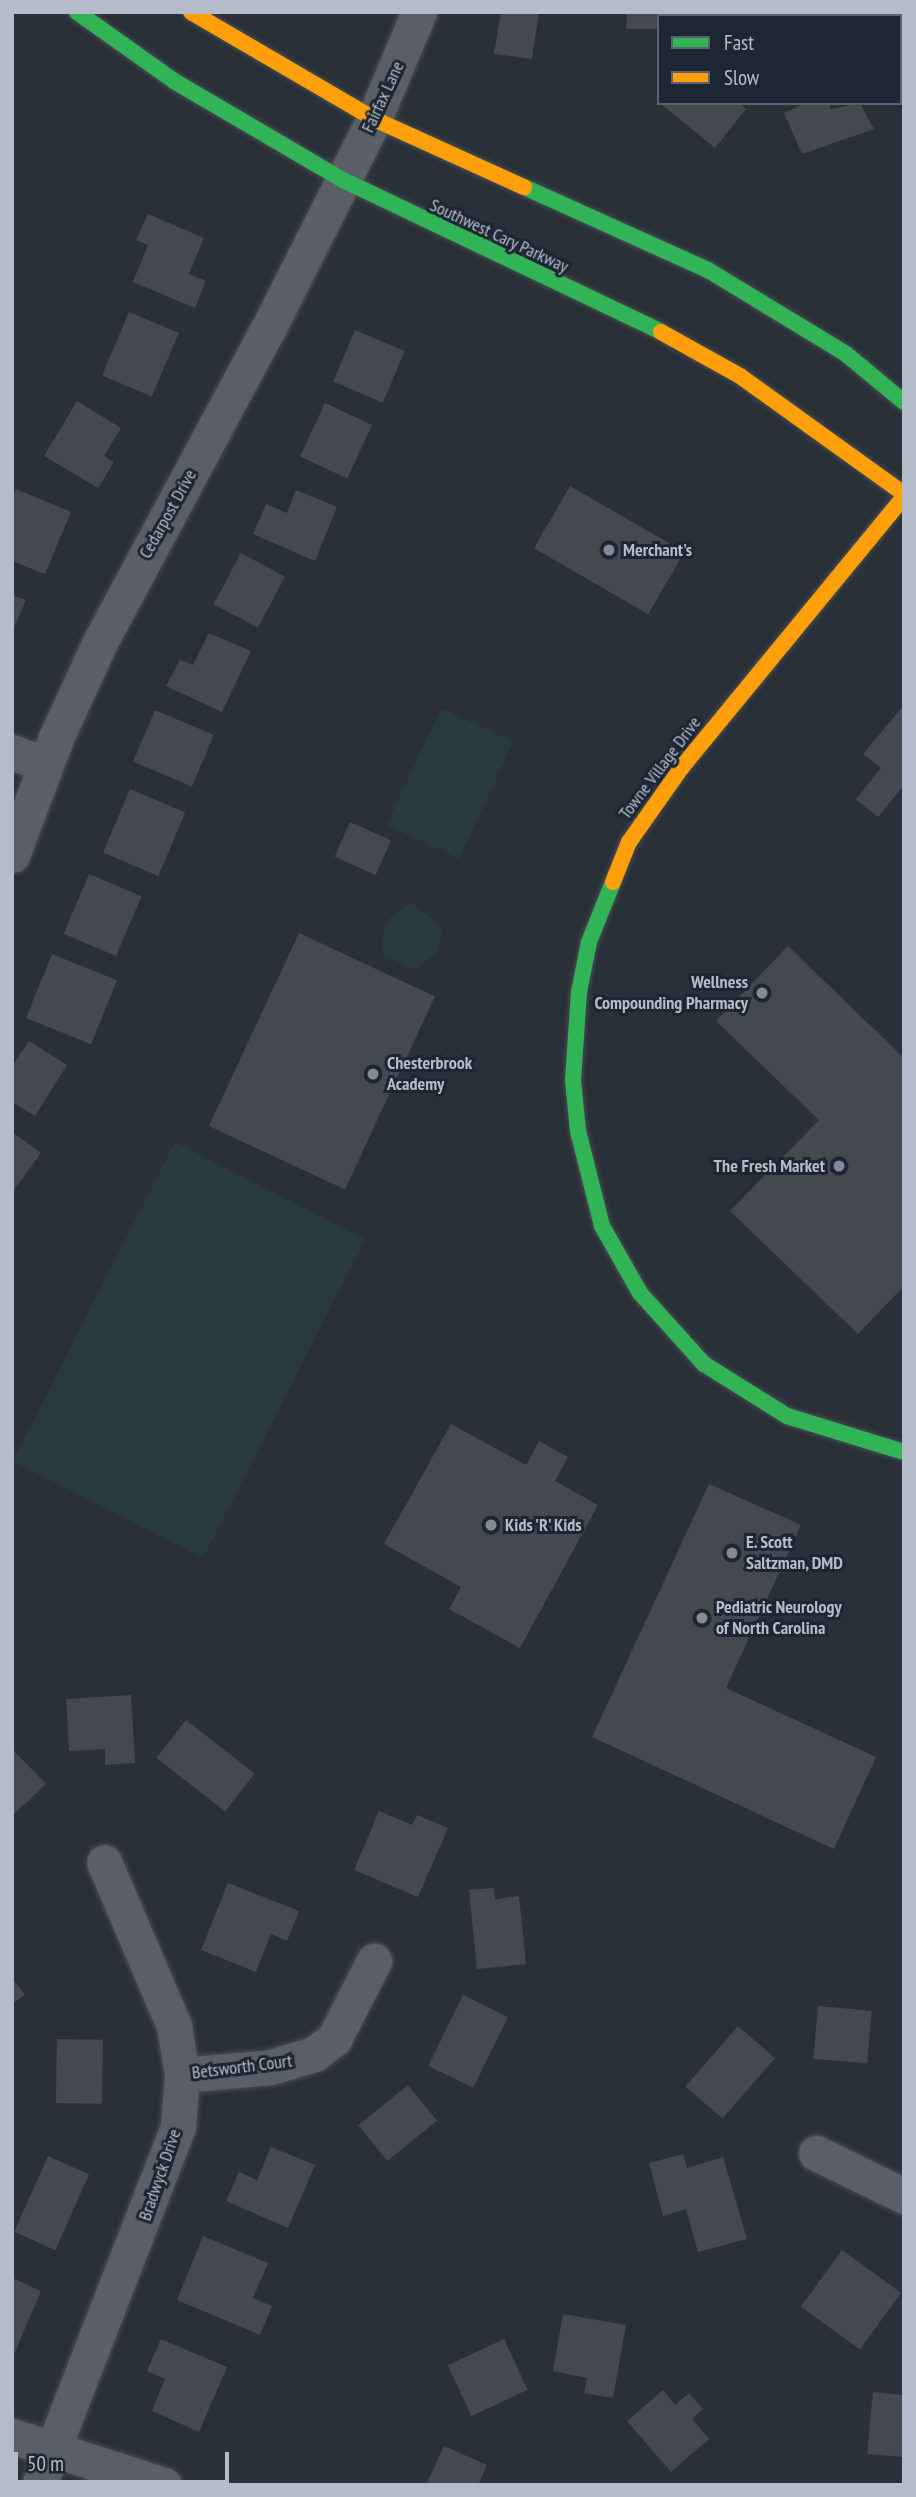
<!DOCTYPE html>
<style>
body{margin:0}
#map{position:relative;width:916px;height:2497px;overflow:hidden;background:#2a3038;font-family:"PT Sans Narrow",sans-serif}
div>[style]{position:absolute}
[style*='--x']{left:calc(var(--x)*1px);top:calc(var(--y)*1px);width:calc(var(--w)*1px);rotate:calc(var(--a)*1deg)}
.green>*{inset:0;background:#273a3e;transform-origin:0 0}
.building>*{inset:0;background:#444950;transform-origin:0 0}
.roads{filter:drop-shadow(0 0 2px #484c53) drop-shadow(0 0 2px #484c53)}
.street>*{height:35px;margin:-17.5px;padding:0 17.5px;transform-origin:17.5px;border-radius:17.5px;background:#5a5e66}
.fast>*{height:16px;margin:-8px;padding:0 8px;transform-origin:8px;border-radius:8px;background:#30b455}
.slow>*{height:16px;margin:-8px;padding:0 8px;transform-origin:8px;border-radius:8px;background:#ff9f0a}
.dots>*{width:19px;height:19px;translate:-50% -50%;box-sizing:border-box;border:4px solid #1d2633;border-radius:50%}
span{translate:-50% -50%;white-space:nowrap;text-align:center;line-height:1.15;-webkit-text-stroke:6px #1d2633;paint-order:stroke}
.street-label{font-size:18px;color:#b4bcc9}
.poi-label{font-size:18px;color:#b4bcc9;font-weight:700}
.left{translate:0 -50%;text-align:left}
.right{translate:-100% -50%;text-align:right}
.frame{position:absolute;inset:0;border:14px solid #b4bcc9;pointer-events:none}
.legend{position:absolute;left:657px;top:14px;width:245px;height:91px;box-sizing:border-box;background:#1d2633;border:2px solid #59626f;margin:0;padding:9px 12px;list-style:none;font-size:21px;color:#b4bcc9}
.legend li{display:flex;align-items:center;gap:14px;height:35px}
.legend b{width:35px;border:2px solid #59626f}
.scale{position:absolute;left:14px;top:2452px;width:215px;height:32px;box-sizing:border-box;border:4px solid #b4bcc9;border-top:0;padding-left:9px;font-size:21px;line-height:24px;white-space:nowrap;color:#b4bcc9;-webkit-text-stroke:5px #1d2633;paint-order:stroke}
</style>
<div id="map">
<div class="green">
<div style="left:441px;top:708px;width:80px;height:129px;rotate:25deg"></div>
<div style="clip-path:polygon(412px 902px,443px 929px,438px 951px,415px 970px,383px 955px,381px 938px,390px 918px)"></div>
<div style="left:175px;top:1142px;width:214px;height:358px;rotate:27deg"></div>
</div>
<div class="building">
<div style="clip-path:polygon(501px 12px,539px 12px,532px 59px,494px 54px)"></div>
<div style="clip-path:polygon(627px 12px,667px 12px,667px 16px,659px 16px,659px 29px,626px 29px)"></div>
<div style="clip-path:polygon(898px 12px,904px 13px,904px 60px,900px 58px)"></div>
<div style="clip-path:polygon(660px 103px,739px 103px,746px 109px,715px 148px)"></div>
<div style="clip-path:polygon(806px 103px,829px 103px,831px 109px,860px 103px,874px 129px,802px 154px,784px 113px)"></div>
<div style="clip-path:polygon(148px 214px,204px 238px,189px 274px,206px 281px,195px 308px,133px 282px,148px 245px,136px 240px)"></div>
<div style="left:129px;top:312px;width:54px;height:69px;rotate:23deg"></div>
<div style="left:355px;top:330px;width:54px;height:56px;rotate:23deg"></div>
<div style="clip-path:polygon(77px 401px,121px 428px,104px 456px,114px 462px,98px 488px,44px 456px)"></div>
<div style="left:325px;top:403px;width:52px;height:59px;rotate:25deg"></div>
<div style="left:570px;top:486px;width:132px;height:72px;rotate:30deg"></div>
<div style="clip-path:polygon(16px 489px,71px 512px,45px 574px,12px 561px,12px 499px)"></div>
<div style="clip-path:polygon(296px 490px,337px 507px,315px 561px,253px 534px,266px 504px,287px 513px)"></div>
<div style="left:241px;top:553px;width:50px;height:58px;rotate:28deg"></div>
<div style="clip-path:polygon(12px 595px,26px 600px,12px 632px)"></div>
<div style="clip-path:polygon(209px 633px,251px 651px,222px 712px,166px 686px,180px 660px,193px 665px)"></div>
<div style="clip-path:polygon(904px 705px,904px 785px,878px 817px,856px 799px,881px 768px,863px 754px)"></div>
<div style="left:155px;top:710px;width:64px;height:56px;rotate:23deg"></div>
<div style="left:130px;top:789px;width:60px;height:69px;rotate:23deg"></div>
<div style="left:350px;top:822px;width:45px;height:38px;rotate:24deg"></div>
<div style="left:89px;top:874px;width:57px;height:65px;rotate:23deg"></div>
<div style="left:299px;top:933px;width:150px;height:213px;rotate:25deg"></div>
<div style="clip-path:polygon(788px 946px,904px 1058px,904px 1286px,858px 1334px,730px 1211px,819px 1120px,716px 1021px)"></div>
<div style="left:52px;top:954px;width:70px;height:69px;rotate:22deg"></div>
<div style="clip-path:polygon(29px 1041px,67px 1065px,35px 1116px,12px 1102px,12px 1066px)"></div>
<div style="clip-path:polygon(12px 1132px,41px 1153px,12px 1193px)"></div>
<div style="clip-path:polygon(451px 1424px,526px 1465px,539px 1441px,568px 1457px,555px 1481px,598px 1505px,520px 1648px,449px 1609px,461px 1587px,384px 1544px)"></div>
<div style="clip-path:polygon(709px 1484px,801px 1525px,726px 1688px,876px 1757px,834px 1849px,592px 1737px)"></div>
<div style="clip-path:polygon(131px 1695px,135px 1763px,105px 1765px,105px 1749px,69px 1751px,66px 1699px)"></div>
<div style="left:186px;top:1720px;width:87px;height:48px;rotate:38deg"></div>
<div style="clip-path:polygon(12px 1749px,46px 1784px,12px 1816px)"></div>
<div style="clip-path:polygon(379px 1811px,412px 1825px,417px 1815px,448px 1828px,418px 1897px,354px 1870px)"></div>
<div style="clip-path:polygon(228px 1883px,299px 1911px,287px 1941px,271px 1934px,256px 1972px,201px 1950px)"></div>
<div style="clip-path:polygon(494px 1888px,495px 1899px,519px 1896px,526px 1964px,477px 1969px,469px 1890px)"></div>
<div style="clip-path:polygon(12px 1978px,25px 1995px,12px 2004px)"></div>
<div style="left:463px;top:1995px;width:50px;height:79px;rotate:26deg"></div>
<div style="left:818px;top:2006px;width:54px;height:53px;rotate:5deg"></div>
<div style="left:738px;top:2026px;width:49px;height:80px;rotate:41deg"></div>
<div style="left:57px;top:2039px;width:46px;height:64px;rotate:1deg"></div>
<div style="left:408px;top:2085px;width:46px;height:64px;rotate:51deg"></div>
<div style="clip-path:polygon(271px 2147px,315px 2165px,288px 2228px,226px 2201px,239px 2172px,257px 2180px)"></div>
<div style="clip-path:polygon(683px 2154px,687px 2168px,723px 2157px,747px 2239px,698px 2252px,686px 2209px,663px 2216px,649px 2163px)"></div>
<div style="left:48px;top:2156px;width:45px;height:83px;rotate:24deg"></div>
<div style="clip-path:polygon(203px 2236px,268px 2263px,253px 2298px,272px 2306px,260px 2335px,177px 2300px)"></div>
<div style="left:842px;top:2250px;width:73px;height:70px;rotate:36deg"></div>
<div style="clip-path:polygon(12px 2278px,41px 2291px,12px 2359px)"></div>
<div style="clip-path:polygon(563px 2314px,626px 2325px,613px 2398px,584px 2393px,587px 2378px,553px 2371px)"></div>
<div style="clip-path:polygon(161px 2339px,227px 2367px,199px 2432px,152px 2411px,165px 2379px,147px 2371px)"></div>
<div style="left:504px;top:2339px;width:56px;height:62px;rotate:65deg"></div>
<div style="clip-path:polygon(663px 2390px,675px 2405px,689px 2393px,703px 2409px,692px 2419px,709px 2439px,671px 2472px,627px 2421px)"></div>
<div style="clip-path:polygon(873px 2392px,904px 2395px,904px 2457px,867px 2454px)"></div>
<div style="clip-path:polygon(444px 2446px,487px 2465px,478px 2485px,426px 2485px)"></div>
</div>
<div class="roads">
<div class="street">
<div style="--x:12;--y:752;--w:36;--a:21"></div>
<div style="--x:12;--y:855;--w:125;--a:-69.4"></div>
<div style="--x:56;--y:738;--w:106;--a:-65.4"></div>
<div style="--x:100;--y:642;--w:353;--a:-61.8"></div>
<div style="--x:267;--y:331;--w:237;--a:-63.2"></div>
<div style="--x:374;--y:119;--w:116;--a:-67.2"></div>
<div style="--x:182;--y:2075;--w:89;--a:-5.1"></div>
<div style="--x:271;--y:2067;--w:45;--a:-16.8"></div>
<div style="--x:314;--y:2054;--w:25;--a:-37"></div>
<div style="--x:334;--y:2039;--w:88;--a:-62.9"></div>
<div style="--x:816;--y:2153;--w:98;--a:26"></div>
<div style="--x:12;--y:2436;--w:160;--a:17.9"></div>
<div style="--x:39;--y:2485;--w:385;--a:-68.8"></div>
<div style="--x:178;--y:2126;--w:51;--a:-85.5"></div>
<div style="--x:182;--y:2075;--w:50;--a:-99.3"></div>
<div style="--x:174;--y:2026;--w:178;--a:-113.1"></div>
</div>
<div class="fast">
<div style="--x:77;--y:12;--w:119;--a:35.4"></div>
<div style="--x:174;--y:81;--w:196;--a:30.4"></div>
<div style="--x:343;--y:180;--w:352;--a:25.5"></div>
<div style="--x:524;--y:187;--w:202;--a:24.3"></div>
<div style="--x:708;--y:270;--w:162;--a:31.3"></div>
<div style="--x:846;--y:354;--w:75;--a:39.6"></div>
<div style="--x:613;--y:882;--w:65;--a:111.8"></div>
<div style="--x:589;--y:942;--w:51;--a:101.3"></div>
<div style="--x:579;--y:992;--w:88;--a:93.9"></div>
<div style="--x:573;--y:1080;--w:51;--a:84.4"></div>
<div style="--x:578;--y:1131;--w:98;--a:75.8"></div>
<div style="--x:602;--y:1226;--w:77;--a:60.4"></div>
<div style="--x:640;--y:1293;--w:96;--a:48"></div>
<div style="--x:704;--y:1364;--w:98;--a:32.1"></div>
<div style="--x:787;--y:1416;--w:122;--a:17.1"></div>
</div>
<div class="slow">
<div style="--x:191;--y:12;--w:212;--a:30.3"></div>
<div style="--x:374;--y:119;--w:165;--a:24.4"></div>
<div style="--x:661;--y:332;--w:90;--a:29.1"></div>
<div style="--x:740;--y:376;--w:202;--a:35.7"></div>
<div style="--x:613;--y:882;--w:43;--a:-68.2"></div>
<div style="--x:629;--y:842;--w:92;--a:-54.8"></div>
<div style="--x:682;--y:767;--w:350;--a:-50.6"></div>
</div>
</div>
<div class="dots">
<div style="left:609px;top:550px;background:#848b96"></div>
<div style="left:762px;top:993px;background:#848b96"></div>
<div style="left:373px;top:1074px;background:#848b96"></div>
<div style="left:839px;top:1166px;background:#848b96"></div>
<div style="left:491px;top:1525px;background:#848b96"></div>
<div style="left:732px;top:1553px;background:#848b96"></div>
<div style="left:702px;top:1618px;background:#848b96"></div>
</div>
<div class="street-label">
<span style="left:383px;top:97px;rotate:-65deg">Fairfax Lane</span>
<span style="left:499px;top:236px;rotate:25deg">Southwest Cary Parkway</span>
<span style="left:168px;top:514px;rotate:-61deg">Cedarpost Drive</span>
<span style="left:660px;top:768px;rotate:-53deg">Towne Village Drive</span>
<span style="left:242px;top:2067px;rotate:-7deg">Betsworth Court</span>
<span style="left:160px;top:2175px;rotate:-71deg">Bradwyck Drive</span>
</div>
<div class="poi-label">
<span class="left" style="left:623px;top:550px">Merchant's</span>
<span class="right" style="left:748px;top:993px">Wellness<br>Compounding Pharmacy</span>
<span class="left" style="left:387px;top:1074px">Chesterbrook<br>Academy</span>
<span class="right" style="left:825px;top:1166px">The Fresh Market</span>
<span class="left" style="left:505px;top:1525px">Kids 'R' Kids</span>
<span class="left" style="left:746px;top:1553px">E. Scott<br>Saltzman, DMD</span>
<span class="left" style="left:716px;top:1618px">Pediatric Neurology<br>of North Carolina</span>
</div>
<div class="frame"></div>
<ul class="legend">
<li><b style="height:9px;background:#30b455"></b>Fast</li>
<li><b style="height:9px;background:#ff9f0a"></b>Slow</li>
</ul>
<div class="scale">50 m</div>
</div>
